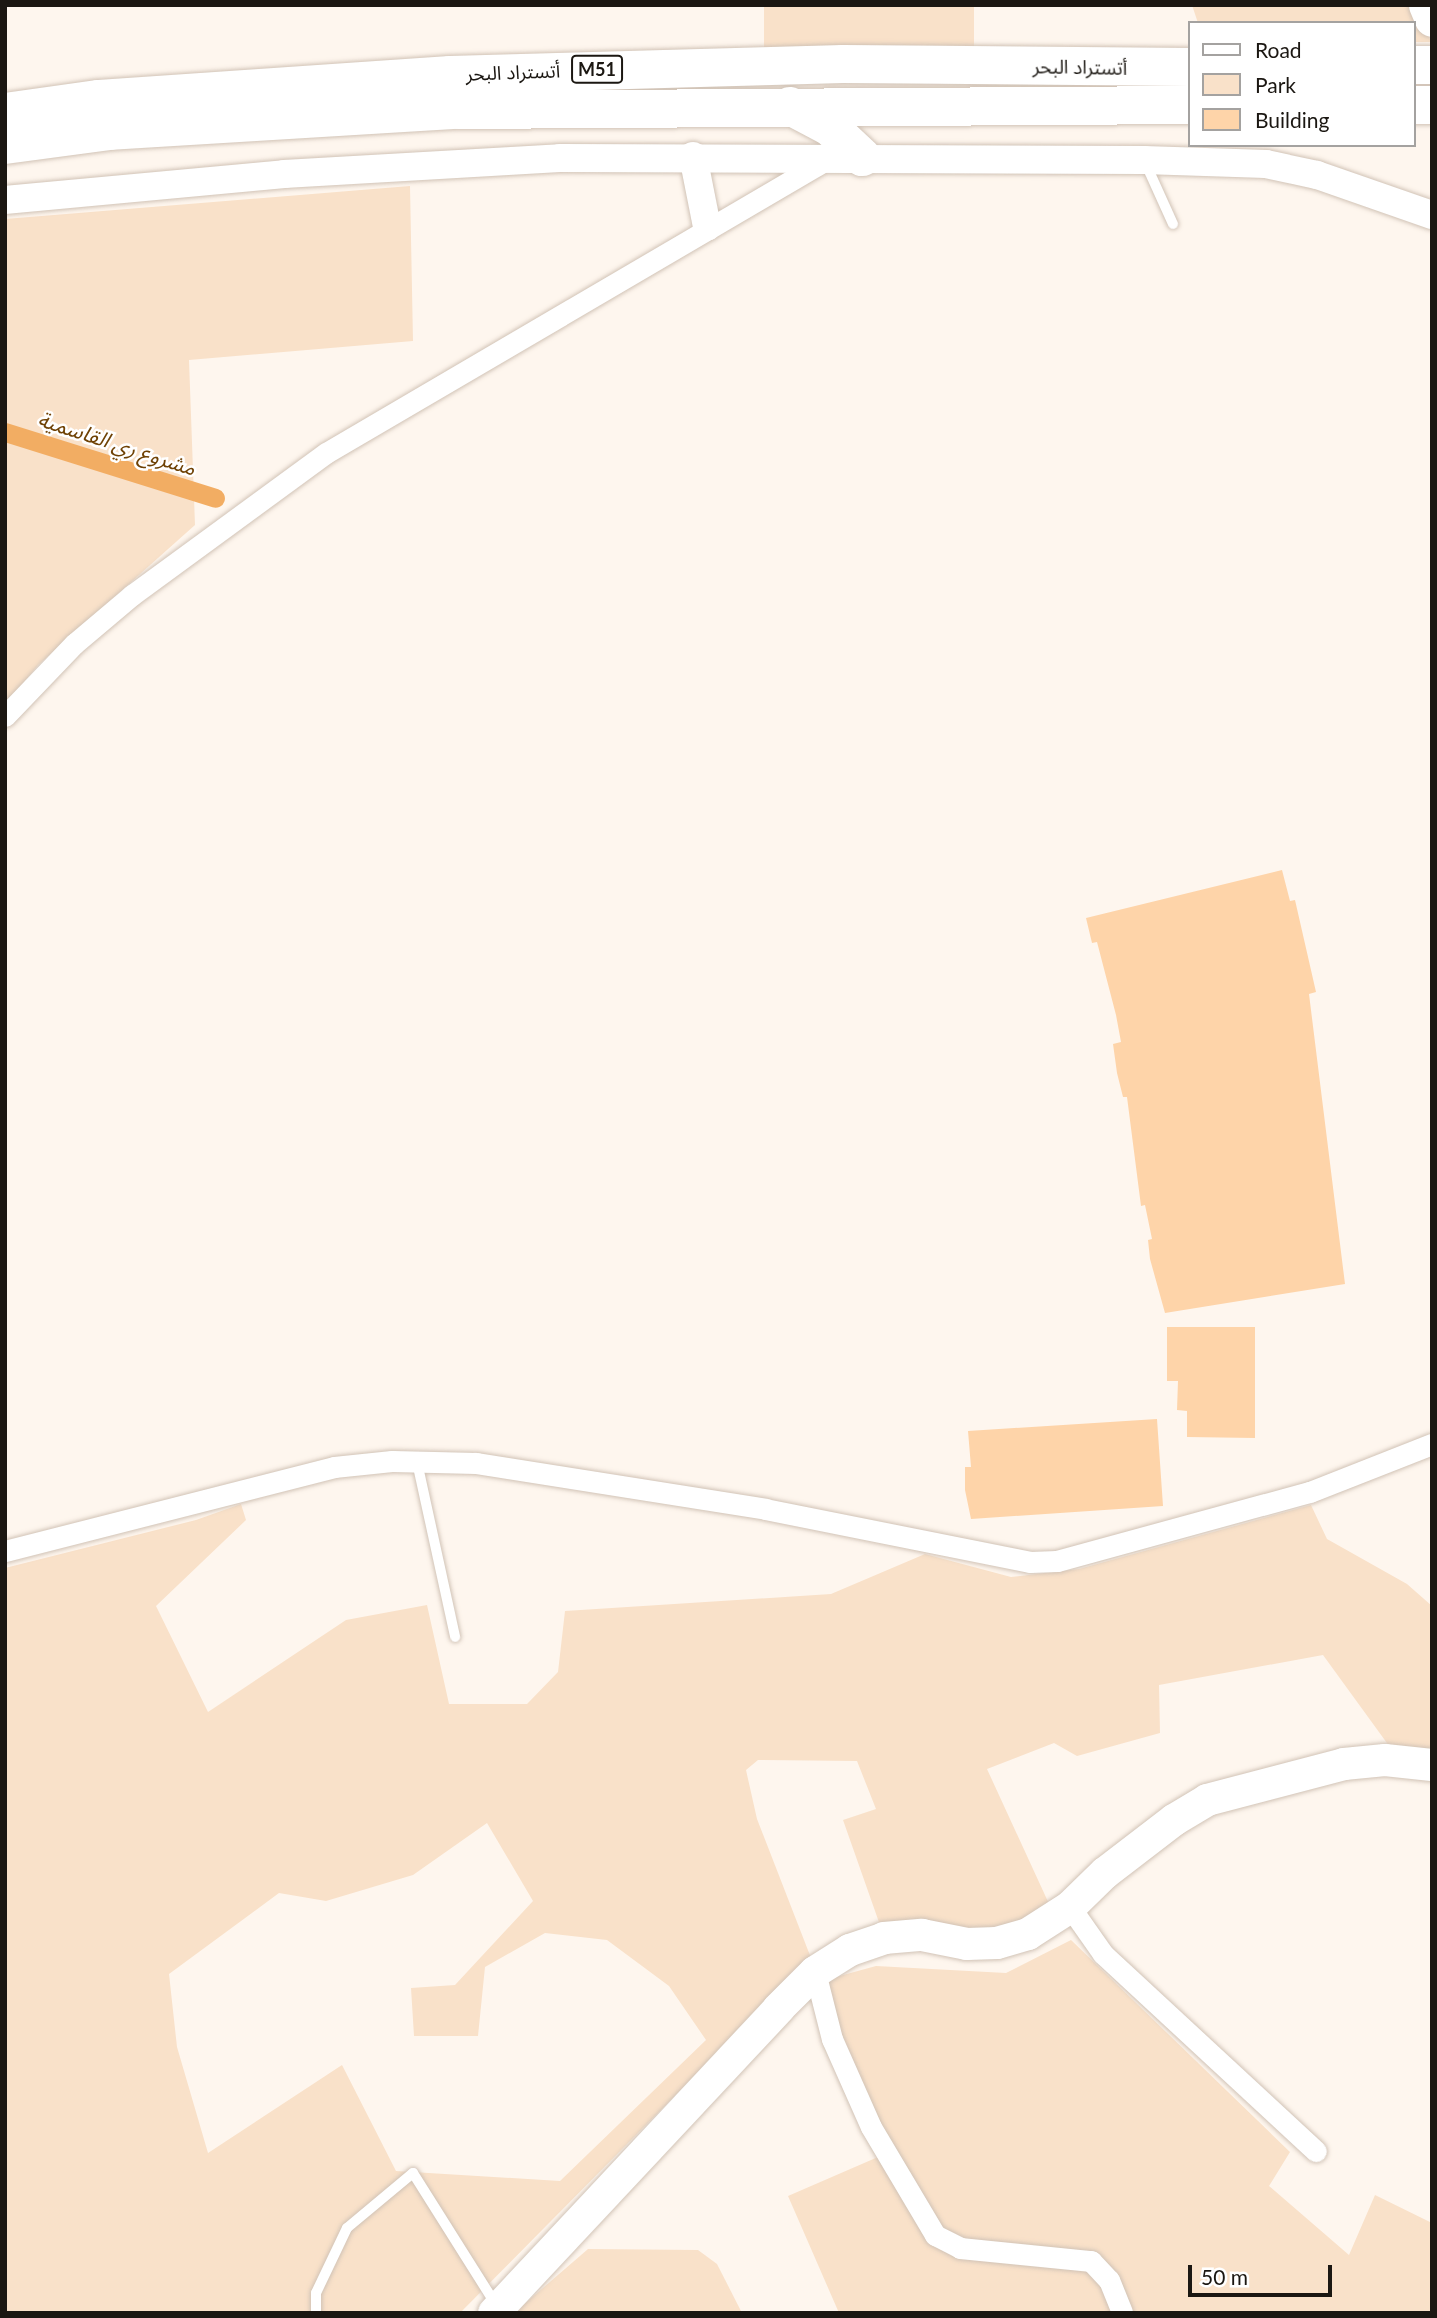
<!DOCTYPE html>
<meta charset="utf-8">
<style>
body{margin:0}
#map{position:relative;width:1437px;height:2318px;overflow:hidden;background:#fef6ee;font-family:Lato,"Noto Sans Arabic",sans-serif}
div>[style]{position:absolute}
[style*='--x']{left:calc(var(--x)*1px);top:calc(var(--y)*1px);width:calc(var(--w)*1px);rotate:calc(var(--a)*1deg)}
.green>*{inset:0;background:#f9e1c9;transform-origin:0 0}
.canal>*{height:19px;margin:-9.5px;padding:0 9.5px;transform-origin:9.5px;border-radius:9.5px;background:#f2ad63}
.building>*{inset:0;background:#fed4a9}
.roads{filter:drop-shadow(0 0 2px #d1c3b6) drop-shadow(0 0 2px #d1c3b6)}
.service>*{height:10px;margin:-5px;padding:0 5px;transform-origin:5px;border-radius:5px;background:#fff}
.minor>*{height:21px;margin:-10.5px;padding:0 10.5px;transform-origin:10.5px;border-radius:10.5px;background:#fff}
.tertiary>*{height:28px;margin:-14px;padding:0 14px;transform-origin:14px;border-radius:14px;background:#fff}
.secondary>*{height:32px;margin:-16px;padding:0 16px;transform-origin:16px;border-radius:16px;background:#fff}
.primary>*{height:35px;margin:-17.5px;padding:0 17.5px;transform-origin:17.5px;border-radius:17.5px;background:#fff}
.motorway>*{height:38px;margin:-19px;padding:0 19px;transform-origin:19px;border-radius:19px;background:#fff}
span{translate:-50% -50%;white-space:nowrap;text-align:center;line-height:1.15;-webkit-text-stroke:5px #fff;paint-order:stroke}
.shield-label span{padding:2px 5px;background:#fff;border:2px solid;border-radius:5px;-webkit-text-stroke-width:0}
.shield-label{font-size:18px;color:#1b1712;font-weight:700}
.street-label{font-size:19px;color:#1b1712}
.water-label{font-size:21px;color:#6f4205;font-style:italic}
.frame{position:absolute;inset:0;border:7px solid #1b1712;pointer-events:none}
.legend{position:absolute;left:1188px;top:21px;width:228px;height:126px;box-sizing:border-box;background:#fff;border:2px solid #a4a2a0;margin:0;padding:9px 12px;list-style:none;font-size:21px;color:#1b1712}
.legend li{display:flex;align-items:center;gap:14px;height:35px}
.legend b{width:35px;border:2px solid #a4a2a0}
.scale{position:absolute;left:1188px;top:2265px;width:144px;height:32px;box-sizing:border-box;border:4px solid #1b1712;border-top:0;padding-left:9px;font-size:21px;line-height:24px;white-space:nowrap;color:#1b1712;-webkit-text-stroke:5px #fff;paint-order:stroke}
</style>
<div id="map">
<div class="green">
<div style="left:764px;top:5px;width:210px;height:49px"></div>
<div style="clip-path:polygon(1192px 5px,1417px 5px,1431px 42px,1414px 42px,1414px 23px,1198px 23px)"></div>
<div style="clip-path:polygon(410px 186px,413px 341px,189px 360px,195px 525px,38px 665px,5px 705px,5px 219px)"></div>
<div style="clip-path:polygon(evenodd,241px 1504px,246px 1520px,156px 1606px,208px 1712px,346px 1620px,427px 1605px,449px 1704px,527px 1704px,558px 1672px,565px 1611px,831px 1594px,925px 1554px,1011px 1577px,1079px 1569px,1311px 1505px,1327px 1539px,1407px 1584px,1432px 1606px,1432px 1758px,1392px 1750px,1323px 1655px,1159px 1685px,1160px 1733px,1077px 1756px,1054px 1743px,987px 1769px,1050px 1906px,1009px 1932px,881px 1928px,843px 1820px,876px 1809px,857px 1761px,758px 1760px,746px 1770px,757px 1819px,811px 1958px,460px 2313px,5px 2313px,5px 1568px,196px 1520px,241px 1504px,487px 1823px,533px 1901px,455px 1985px,411px 1988px,414px 2036px,478px 2036px,485px 1967px,545px 1933px,607px 1940px,669px 1986px,706px 2040px,560px 2181px,396px 2171px,342px 2065px,208px 2153px,177px 2047px,169px 1974px,279px 1893px,326px 1901px,413px 1875px,487px 1823px)"></div>
<div style="clip-path:polygon(1071px 1940px,1290px 2152px,1269px 2186px,1349px 2255px,1375px 2195px,1432px 2223px,1432px 2313px,839px 2313px,788px 2196px,878px 2157px,836px 2032px,825px 1980px,876px 1966px,1006px 1973px)"></div>
<div style="clip-path:polygon(588px 2249px,698px 2250px,717px 2264px,742px 2313px,514px 2313px)"></div>
</div>
<div class="canal">
<div style="--x:5;--y:432;--w:220;--a:17.4"></div>
</div>
<div class="building">
<div style="clip-path:polygon(1282px 870px,1290px 901px,1295px 900px,1316px 992px,1309px 994px,1345px 1284px,1165px 1313px,1150px 1259px,1148px 1240px,1152px 1239px,1145px 1205px,1141px 1206px,1127px 1097px,1123px 1097px,1117px 1073px,1113px 1044px,1121px 1042px,1116px 1015px,1097px 942px,1092px 943px,1086px 918px)"></div>
<div style="clip-path:polygon(1167px 1327px,1255px 1327px,1255px 1438px,1187px 1437px,1187px 1411px,1177px 1410px,1178px 1381px,1167px 1381px)"></div>
<div style="clip-path:polygon(1157px 1419px,1163px 1506px,971px 1519px,965px 1490px,965px 1467px,971px 1467px,968px 1431px)"></div>
</div>
<div class="roads">
<div class="service">
<div style="--x:1145;--y:162;--w:68;--a:65.7"></div>
<div style="--x:417;--y:1462;--w:179;--a:77.7"></div>
<div style="--x:316;--y:2313;--w:20;--a:-90"></div>
<div style="--x:316;--y:2293;--w:72;--a:-64.5"></div>
<div style="--x:347;--y:2228;--w:86;--a:-39.8"></div>
<div style="--x:413;--y:2173;--w:156;--a:57.8"></div>
</div>
<div class="minor">
<div style="--x:5;--y:716;--w:100;--a:-46.2"></div>
<div style="--x:74;--y:644;--w:76;--a:-40.2"></div>
<div style="--x:132;--y:595;--w:240;--a:-36.2"></div>
<div style="--x:326;--y:453;--w:580;--a:-30.37"></div>
<div style="--x:5;--y:1551;--w:340;--a:-14.3"></div>
<div style="--x:334;--y:1467;--w:58;--a:-5.9"></div>
<div style="--x:392;--y:1461;--w:84;--a:1.4"></div>
<div style="--x:476;--y:1463;--w:293;--a:9"></div>
<div style="--x:765;--y:1509;--w:270;--a:11.3"></div>
<div style="--x:1030;--y:1562;--w:27;--a:-2"></div>
<div style="--x:1057;--y:1561;--w:262;--a:-15.3"></div>
<div style="--x:1310;--y:1492;--w:131;--a:-21.5"></div>
<div style="--x:1070;--y:1907;--w:57;--a:54.9"></div>
<div style="--x:1103;--y:1954;--w:290;--a:42.8"></div>
<div style="--x:815;--y:1972;--w:69;--a:75.8"></div>
<div style="--x:832;--y:2039;--w:96;--a:66.1"></div>
<div style="--x:871;--y:2127;--w:126;--a:59.3"></div>
<div style="--x:935;--y:2235;--w:28;--a:27"></div>
<div style="--x:960;--y:2248;--w:132;--a:5.7"></div>
<div style="--x:1091;--y:2261;--w:26;--a:47"></div>
<div style="--x:1109;--y:2280;--w:35;--a:68"></div>
</div>
<div class="tertiary">
<div style="--x:693;--y:156;--w:72;--a:78.8"></div>
<div style="--x:5;--y:200;--w:280;--a:-5.3"></div>
<div style="--x:284;--y:174;--w:276;--a:-3.3"></div>
<div style="--x:560;--y:158;--w:584;--a:0.2"></div>
<div style="--x:1144;--y:160;--w:122;--a:1.9"></div>
<div style="--x:1266;--y:164;--w:52;--a:12.2"></div>
<div style="--x:1317;--y:175;--w:122;--a:19.2"></div>
</div>
<div class="secondary">
<div style="--x:494;--y:2313;--w:416;--a:-46.9"></div>
<div style="--x:778;--y:2009;--w:52;--a:-45"></div>
<div style="--x:815;--y:1972;--w:41;--a:-32.2"></div>
<div style="--x:850;--y:1950;--w:36;--a:-19"></div>
<div style="--x:884;--y:1938;--w:38;--a:-5"></div>
<div style="--x:922;--y:1935;--w:46;--a:11.3"></div>
<div style="--x:967;--y:1944;--w:30;--a:-2"></div>
<div style="--x:997;--y:1943;--w:32;--a:-16"></div>
<div style="--x:1028;--y:1934;--w:50;--a:-32.7"></div>
<div style="--x:1070;--y:1907;--w:49;--a:-44.2"></div>
<div style="--x:1105;--y:1873;--w:87;--a:-37.5"></div>
<div style="--x:1174;--y:1820;--w:39;--a:-31"></div>
<div style="--x:1207;--y:1800;--w:142;--a:-14.7"></div>
<div style="--x:1344;--y:1764;--w:41;--a:-5.6"></div>
<div style="--x:1385;--y:1760;--w:47;--a:6.1"></div>
</div>
<div class="primary">
<div style="--x:1426;--y:5;--w:15;--a:67"></div>
</div>
<div class="motorway">
<div style="--x:1414;--y:65;--w:18;--a:0"></div>
<div style="--x:1414;--y:105;--w:18;--a:0"></div>
<div style="--x:790;--y:106;--w:45;--a:27.7"></div>
<div style="--x:830;--y:127;--w:44;--a:43.2"></div>
<div style="--x:5;--y:112;--w:95;--a:-7.9"></div>
<div style="--x:99;--y:99;--w:352;--a:-3.9"></div>
<div style="--x:450;--y:75;--w:393;--a:-1.6"></div>
<div style="--x:843;--y:64;--w:347;--a:0.5"></div>
<div style="--x:5;--y:145;--w:106;--a:-7.6"></div>
<div style="--x:110;--y:131;--w:349;--a:-3.5"></div>
<div style="--x:458;--y:110;--w:732;--a:-0.39"></div>
</div>
</div>
<div class="shield-label">
<span style="left:597px;top:69px">M51</span>
</div>
<div class="street-label">
<span style="left:1080px;top:67px;rotate:1deg">أتستراد البحر</span>
<span style="left:513px;top:72px;rotate:-2deg">أتستراد البحر</span>
</div>
<div class="water-label">
<span style="left:117px;top:443px;rotate:18deg">مشروع ري القاسمية</span>
</div>
<div class="frame"></div>
<ul class="legend">
<li><b style="height:9px;background:#fff"></b>Road</li>
<li><b style="height:19px;background:#f9e1c9"></b>Park</li>
<li><b style="height:19px;background:#fed4a9"></b>Building</li>
</ul>
<div class="scale">50 m</div>
</div>
